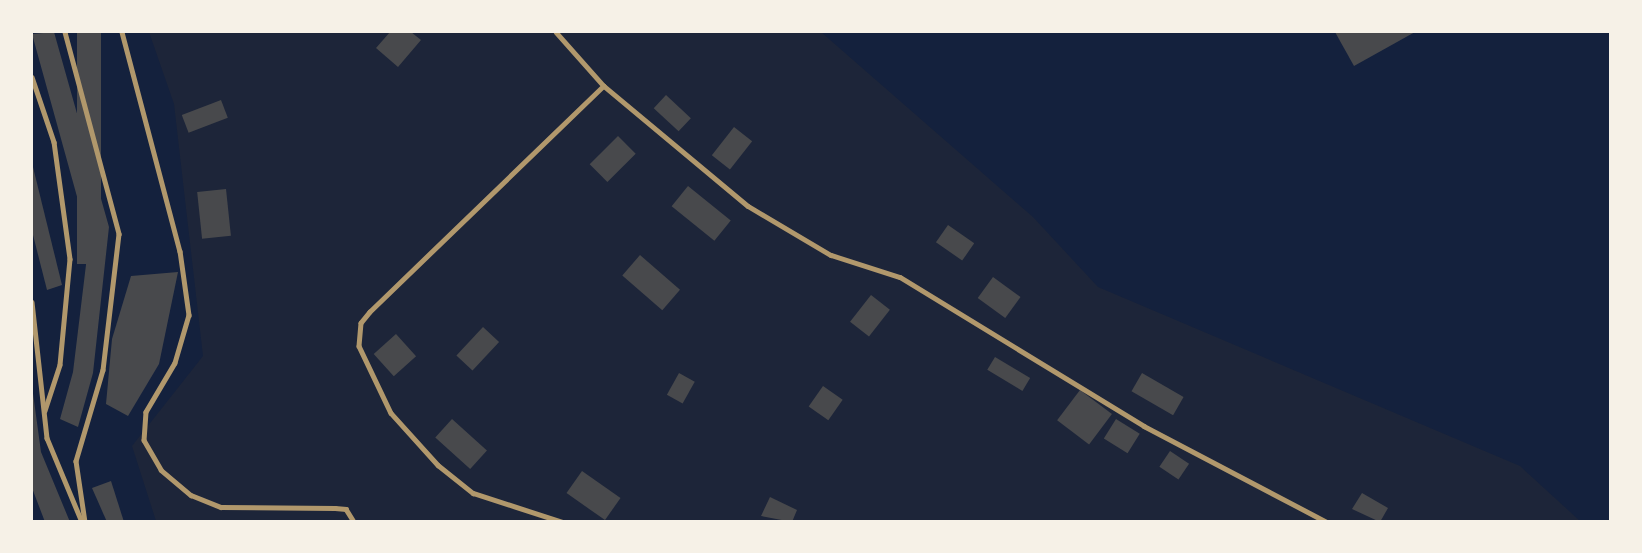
<!DOCTYPE html>
<style>
body{margin:0}
#map{position:relative;width:1642px;height:553px;overflow:hidden;background:#14213d;font-family:"Roboto Condensed",sans-serif}
div>[style]{position:absolute}
[style*='--x']{left:calc(var(--x)*1px);top:calc(var(--y)*1px);width:calc(var(--w)*1px);rotate:calc(var(--a)*1deg)}
.green>*{inset:0;background:#1d2539}
.building>*{inset:0;background:#48494c;transform-origin:0 0}
.service>*{height:4.5px;margin:-2.25px;padding:0 2.25px;transform-origin:2.25px;border-radius:2.25px;background:#b1986c}
span{translate:-50% -50%;white-space:nowrap;text-align:center;line-height:1.15;-webkit-text-stroke:5px #f6f1e7;paint-order:stroke}
.frame{position:absolute;inset:0;border:33px solid #f6f1e7;pointer-events:none}
</style>
<div id="map">
<div class="green">
<div style="clip-path:polygon(149px 32px,821px 32px,1033px 217px,1098px 287px,1520px 466px,1580px 521px,156px 521px,132px 446px,203px 356px,174px 104px)"></div>
</div>
<div class="building">
<div style="clip-path:polygon(54px 32px,109px 227px,93px 373px,78px 427px,60px 419px,73px 372px,89px 240px,32px 34px)"></div>
<div style="left:77px;top:32px;width:24px;height:232px"></div>
<div style="clip-path:polygon(390px 32px,411px 32px,421px 40px,398px 67px,376px 48px)"></div>
<div style="clip-path:polygon(1335px 32px,1415px 32px,1354px 66px)"></div>
<div style="left:666px;top:95px;width:34px;height:18px;rotate:43deg"></div>
<div style="left:221px;top:100px;width:19px;height:42px;rotate:69deg"></div>
<div style="left:734px;top:127px;width:23px;height:36px;rotate:38deg"></div>
<div style="left:618px;top:136px;width:25px;height:40px;rotate:45deg"></div>
<div style="clip-path:polygon(32px 163px,62px 285px,47px 290px,32px 231px)"></div>
<div style="left:688px;top:186px;width:55px;height:26px;rotate:39deg"></div>
<div style="left:226px;top:189px;width:47px;height:29px;rotate:84deg"></div>
<div style="left:948px;top:225px;width:32px;height:21px;rotate:35deg"></div>
<div style="left:640px;top:255px;width:53px;height:27px;rotate:41deg"></div>
<div style="clip-path:polygon(178px 272px,159px 364px,128px 416px,106px 404px,112px 339px,131px 276px)"></div>
<div style="left:993px;top:277px;width:34px;height:26px;rotate:36deg"></div>
<div style="left:871px;top:295px;width:24px;height:34px;rotate:38deg"></div>
<div style="left:483px;top:327px;width:22px;height:39px;rotate:43deg"></div>
<div style="left:396px;top:334px;width:30px;height:30px;rotate:48deg"></div>
<div style="left:995px;top:357px;width:41px;height:15px;rotate:31deg"></div>
<div style="left:679px;top:373px;width:18px;height:25px;rotate:29deg"></div>
<div style="left:1142px;top:373px;width:48px;height:21px;rotate:30deg"></div>
<div style="clip-path:polygon(32px 386px,41px 452px,70px 522px,45px 522px,32px 488px)"></div>
<div style="left:823px;top:386px;width:24px;height:25px;rotate:35deg"></div>
<div style="left:1080px;top:390px;width:40px;height:38px;rotate:37deg"></div>
<div style="left:452px;top:419px;width:47px;height:25px;rotate:42deg"></div>
<div style="left:1116px;top:419px;width:28px;height:23px;rotate:32deg"></div>
<div style="left:1170px;top:451px;width:23px;height:19px;rotate:34deg"></div>
<div style="left:582px;top:471px;width:47px;height:27px;rotate:35deg"></div>
<div style="clip-path:polygon(111px 481px,124px 522px,107px 522px,92px 488px)"></div>
<div style="clip-path:polygon(1362px 493px,1388px 508px,1380px 522px,1352px 509px)"></div>
<div style="clip-path:polygon(770px 497px,797px 510px,792px 522px,761px 516px)"></div>
</div>
<div class="service">
<div style="--x:65;--y:32;--w:209;--a:75"></div>
<div style="--x:119;--y:234;--w:137;--a:96.7"></div>
<div style="--x:103;--y:370;--w:95;--a:106.5"></div>
<div style="--x:76;--y:461;--w:62;--a:81.6"></div>
<div style="--x:122;--y:32;--w:227;--a:75.2"></div>
<div style="--x:180;--y:251;--w:65;--a:82"></div>
<div style="--x:189;--y:315;--w:50;--a:106.3"></div>
<div style="--x:175;--y:363;--w:57;--a:120.6"></div>
<div style="--x:146;--y:412;--w:28;--a:94"></div>
<div style="--x:144;--y:440;--w:34;--a:60"></div>
<div style="--x:161;--y:470;--w:39;--a:40"></div>
<div style="--x:191;--y:495;--w:32;--a:22"></div>
<div style="--x:221;--y:507;--w:114;--a:0.5"></div>
<div style="--x:335;--y:508;--w:11;--a:5"></div>
<div style="--x:346;--y:509;--w:15;--a:58"></div>
<div style="--x:556;--y:32;--w:72;--a:48.4"></div>
<div style="--x:604;--y:86;--w:325;--a:136"></div>
<div style="--x:370;--y:312;--w:14;--a:129"></div>
<div style="--x:361;--y:323;--w:23;--a:95"></div>
<div style="--x:359;--y:346;--w:74;--a:64.5"></div>
<div style="--x:391;--y:413;--w:70;--a:47.9"></div>
<div style="--x:438;--y:465;--w:45;--a:38.7"></div>
<div style="--x:473;--y:493;--w:95;--a:17.9"></div>
<div style="--x:32;--y:77;--w:69;--a:71.3"></div>
<div style="--x:54;--y:142;--w:118;--a:82.2"></div>
<div style="--x:70;--y:259;--w:106;--a:95.4"></div>
<div style="--x:60;--y:365;--w:48;--a:108.1"></div>
<div style="--x:604;--y:86;--w:187;--a:39.8"></div>
<div style="--x:748;--y:206;--w:96;--a:30.6"></div>
<div style="--x:831;--y:255;--w:72;--a:17.7"></div>
<div style="--x:900;--y:277;--w:286;--a:31.4"></div>
<div style="--x:1144;--y:426;--w:207;--a:27.7"></div>
<div style="--x:32;--y:302;--w:137;--a:83.7"></div>
<div style="--x:47;--y:438;--w:91;--a:67.4"></div>
<div style="--x:403;--y:522;--w:15;--a:0"></div>
</div>
<div class="frame"></div>
</div>
